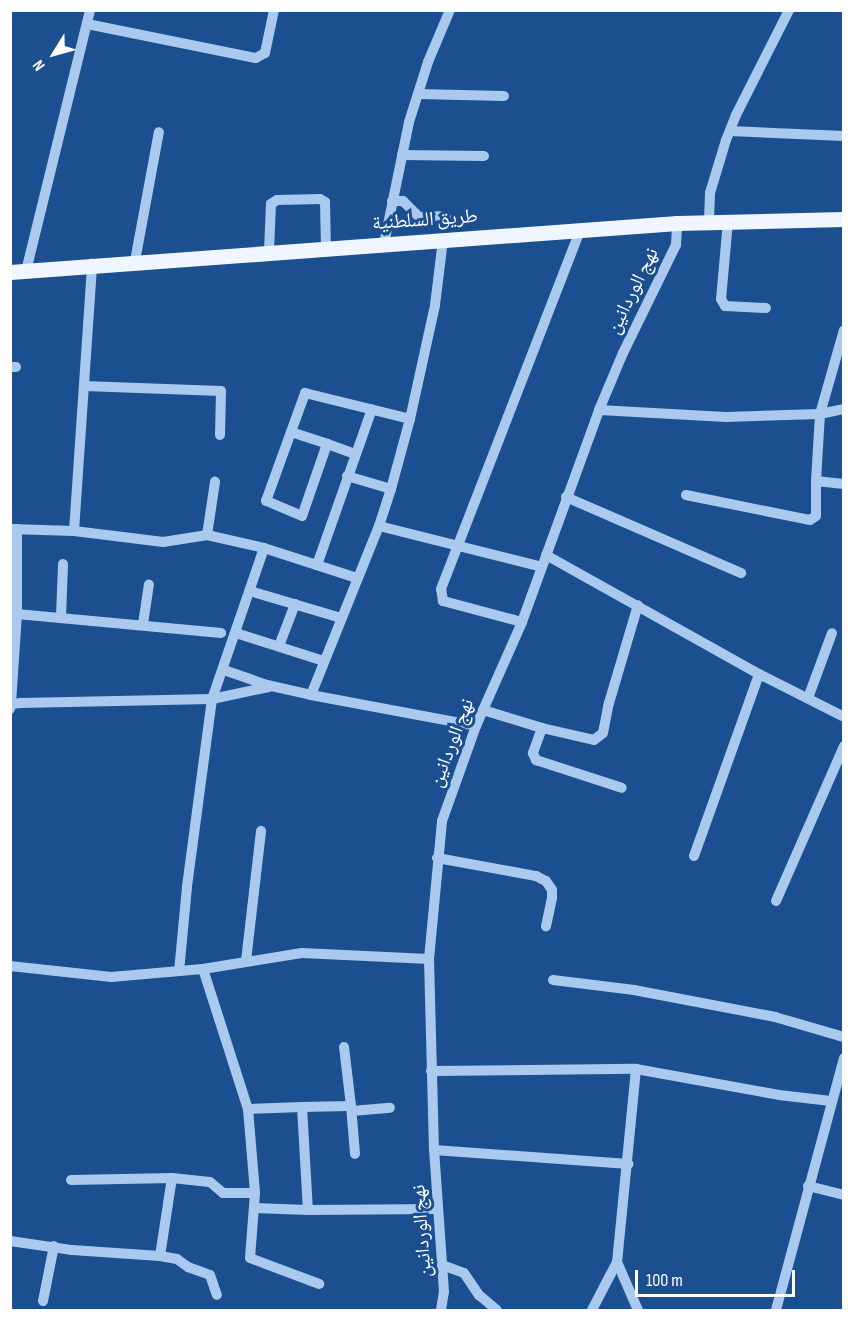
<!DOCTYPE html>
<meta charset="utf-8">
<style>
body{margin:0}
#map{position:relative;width:854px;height:1321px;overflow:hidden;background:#1b4f8f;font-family:"Sofia Sans Condensed","Noto Naskh Arabic",sans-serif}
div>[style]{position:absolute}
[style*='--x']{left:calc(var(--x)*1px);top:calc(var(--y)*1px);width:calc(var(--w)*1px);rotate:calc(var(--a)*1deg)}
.minor>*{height:10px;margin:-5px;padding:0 5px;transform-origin:5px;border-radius:5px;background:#a9c9ee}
.major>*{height:15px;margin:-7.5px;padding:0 7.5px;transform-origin:7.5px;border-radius:7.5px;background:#f0f6ff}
span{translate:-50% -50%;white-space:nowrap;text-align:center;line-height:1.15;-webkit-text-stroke:6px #1b4f8f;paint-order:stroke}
.street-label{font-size:20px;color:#fff}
.frame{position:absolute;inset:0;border:12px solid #fff;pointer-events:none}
.north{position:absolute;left:24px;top:24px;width:60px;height:60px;-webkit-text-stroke:4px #1b4f8f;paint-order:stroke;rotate:233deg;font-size:16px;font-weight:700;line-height:24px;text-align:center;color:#fff}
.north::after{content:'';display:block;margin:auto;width:21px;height:27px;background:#fff;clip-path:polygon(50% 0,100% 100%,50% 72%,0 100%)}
.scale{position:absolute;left:635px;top:1270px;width:160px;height:27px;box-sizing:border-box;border:3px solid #fff;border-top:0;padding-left:8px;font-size:18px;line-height:21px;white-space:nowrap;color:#fff;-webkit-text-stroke:4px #1b4f8f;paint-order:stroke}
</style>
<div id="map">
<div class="minor">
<div style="--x:87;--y:24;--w:172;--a:11.4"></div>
<div style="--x:256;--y:58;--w:10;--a:-29"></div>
<div style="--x:265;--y:53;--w:44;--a:-78.2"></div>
<div style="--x:418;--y:94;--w:86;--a:1.3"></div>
<div style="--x:730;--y:131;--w:114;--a:2.5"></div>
<div style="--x:402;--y:155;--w:82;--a:0.7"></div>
<div style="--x:392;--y:201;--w:11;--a:0"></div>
<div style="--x:403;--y:201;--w:23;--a:45"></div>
<div style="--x:419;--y:217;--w:27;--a:-2"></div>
<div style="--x:709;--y:221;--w:28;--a:-88"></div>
<div style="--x:710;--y:193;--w:55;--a:-73.2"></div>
<div style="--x:726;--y:140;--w:27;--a:-68"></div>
<div style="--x:736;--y:115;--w:118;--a:-63.2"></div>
<div style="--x:728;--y:221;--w:78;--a:95.1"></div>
<div style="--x:721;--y:299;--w:8;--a:60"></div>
<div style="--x:725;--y:306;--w:41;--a:2.8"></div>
<div style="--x:384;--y:244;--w:125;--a:-78.4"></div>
<div style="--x:409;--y:122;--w:63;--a:-72.4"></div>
<div style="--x:428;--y:62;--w:56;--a:-67.1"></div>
<div style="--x:269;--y:251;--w:47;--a:-87.6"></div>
<div style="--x:271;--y:204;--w:7;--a:-34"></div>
<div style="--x:277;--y:200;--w:43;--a:-1.3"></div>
<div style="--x:320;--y:199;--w:6;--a:31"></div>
<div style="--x:325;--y:202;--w:46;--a:88.8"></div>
<div style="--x:135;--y:261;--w:131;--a:-79.5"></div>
<div style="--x:26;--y:271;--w:269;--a:-76.2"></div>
<div style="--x:10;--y:367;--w:6;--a:0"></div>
<div style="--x:84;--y:386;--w:137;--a:2.1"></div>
<div style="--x:221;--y:391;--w:44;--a:91.3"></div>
<div style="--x:599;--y:410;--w:127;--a:3.2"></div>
<div style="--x:726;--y:417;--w:94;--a:-1.8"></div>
<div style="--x:820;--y:414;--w:67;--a:93.4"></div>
<div style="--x:816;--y:481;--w:28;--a:6"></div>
<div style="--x:820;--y:414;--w:87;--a:-74.1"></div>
<div style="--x:820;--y:414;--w:25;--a:-12"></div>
<div style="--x:291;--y:432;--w:38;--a:18"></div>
<div style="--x:355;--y:454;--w:30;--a:-160"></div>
<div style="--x:327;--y:444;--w:76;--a:109.1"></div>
<div style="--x:302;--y:516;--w:39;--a:-157"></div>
<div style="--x:266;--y:501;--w:115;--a:-70.1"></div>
<div style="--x:305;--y:393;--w:108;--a:13.9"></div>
<div style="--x:347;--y:476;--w:46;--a:16.5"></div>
<div style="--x:686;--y:495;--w:126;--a:11.4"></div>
<div style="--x:810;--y:520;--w:7;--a:-34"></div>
<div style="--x:816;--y:516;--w:35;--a:-90"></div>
<div style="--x:566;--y:497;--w:191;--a:23.5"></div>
<div style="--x:379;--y:526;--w:168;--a:14.1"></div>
<div style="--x:10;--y:529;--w:64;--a:1.8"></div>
<div style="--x:74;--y:531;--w:90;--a:7"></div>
<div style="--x:163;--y:542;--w:45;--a:-9"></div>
<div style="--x:207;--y:535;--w:58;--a:12.8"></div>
<div style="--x:264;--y:548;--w:160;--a:109"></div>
<div style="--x:212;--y:699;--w:190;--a:97.6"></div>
<div style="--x:187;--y:887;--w:84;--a:95.4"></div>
<div style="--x:74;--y:531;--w:268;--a:-86.1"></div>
<div style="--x:207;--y:535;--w:54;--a:-81.4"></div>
<div style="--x:264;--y:548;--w:98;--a:17.9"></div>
<div style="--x:546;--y:555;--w:244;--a:29.2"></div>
<div style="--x:759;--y:674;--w:95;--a:26.8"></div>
<div style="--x:317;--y:565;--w:165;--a:-70.6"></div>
<div style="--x:250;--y:591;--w:95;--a:16.5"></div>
<div style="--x:17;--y:614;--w:205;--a:5.3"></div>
<div style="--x:61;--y:617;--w:53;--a:-87.8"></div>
<div style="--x:522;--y:622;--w:82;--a:-165.1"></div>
<div style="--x:443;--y:601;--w:12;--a:-99"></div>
<div style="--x:441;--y:589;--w:385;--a:-68.8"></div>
<div style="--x:143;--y:624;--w:40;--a:-81.5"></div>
<div style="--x:236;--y:633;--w:92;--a:17.7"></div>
<div style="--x:279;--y:646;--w:45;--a:-69.1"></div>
<div style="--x:224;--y:670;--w:46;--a:19.2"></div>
<div style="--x:267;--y:685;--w:45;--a:12.8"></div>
<div style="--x:311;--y:695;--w:182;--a:-68.1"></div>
<div style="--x:379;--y:526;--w:39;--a:-72"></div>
<div style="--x:391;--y:489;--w:73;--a:-74.8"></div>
<div style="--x:410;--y:419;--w:117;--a:-77.6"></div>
<div style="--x:435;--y:305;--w:65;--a:-83"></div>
<div style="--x:311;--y:695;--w:168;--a:10.6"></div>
<div style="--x:808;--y:698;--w:69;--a:-69.7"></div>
<div style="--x:11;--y:704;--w:90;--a:-86.2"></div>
<div style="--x:17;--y:614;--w:85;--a:-90"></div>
<div style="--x:10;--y:709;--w:5;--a:-79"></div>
<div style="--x:11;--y:704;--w:10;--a:-6"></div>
<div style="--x:21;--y:703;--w:191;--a:-1.2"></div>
<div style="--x:212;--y:699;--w:58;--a:-11.9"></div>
<div style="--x:483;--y:710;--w:62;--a:17"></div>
<div style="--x:542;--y:728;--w:53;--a:13"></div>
<div style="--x:594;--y:740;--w:11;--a:-38"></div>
<div style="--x:603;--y:733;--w:31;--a:-79"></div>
<div style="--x:609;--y:703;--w:102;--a:-73.5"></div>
<div style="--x:542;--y:728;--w:27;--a:110"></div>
<div style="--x:533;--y:753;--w:8;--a:67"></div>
<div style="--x:536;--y:760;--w:90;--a:18"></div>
<div style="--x:694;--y:856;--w:193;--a:-70.3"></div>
<div style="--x:437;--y:858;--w:101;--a:10.3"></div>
<div style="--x:536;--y:876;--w:11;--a:27"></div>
<div style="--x:546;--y:881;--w:11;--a:56"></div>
<div style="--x:552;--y:890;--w:8;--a:90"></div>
<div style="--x:552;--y:898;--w:29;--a:102"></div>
<div style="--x:776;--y:901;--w:169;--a:-66.3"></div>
<div style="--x:246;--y:961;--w:131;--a:-83.4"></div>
<div style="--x:10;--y:966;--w:102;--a:6.2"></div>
<div style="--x:111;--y:977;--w:92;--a:-5"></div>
<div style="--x:203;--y:969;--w:100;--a:-9.2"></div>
<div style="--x:302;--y:953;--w:127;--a:2.7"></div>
<div style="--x:203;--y:969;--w:147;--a:72.2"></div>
<div style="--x:248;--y:1109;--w:84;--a:85.2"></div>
<div style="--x:255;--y:1193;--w:65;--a:94.4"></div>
<div style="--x:250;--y:1258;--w:74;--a:20.6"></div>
<div style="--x:553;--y:980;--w:82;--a:7"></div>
<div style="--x:634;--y:990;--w:144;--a:10.8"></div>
<div style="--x:775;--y:1017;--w:72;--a:16.2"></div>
<div style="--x:344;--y:1047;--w:59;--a:83.2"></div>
<div style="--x:636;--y:1069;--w:145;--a:10.3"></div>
<div style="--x:779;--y:1095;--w:52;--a:6.6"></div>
<div style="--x:431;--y:1071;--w:205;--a:-0.6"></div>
<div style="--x:636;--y:1069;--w:194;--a:95.6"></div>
<div style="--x:617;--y:1262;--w:52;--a:66.4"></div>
<div style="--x:302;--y:1107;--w:49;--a:-1.2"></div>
<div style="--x:351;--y:1106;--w:48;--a:85.2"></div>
<div style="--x:248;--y:1109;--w:54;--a:-2.1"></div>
<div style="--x:302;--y:1107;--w:103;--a:86.7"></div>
<div style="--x:352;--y:1111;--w:38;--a:-5"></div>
<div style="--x:434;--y:1150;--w:195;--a:4.1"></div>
<div style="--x:71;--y:1180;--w:101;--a:-1.1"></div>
<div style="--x:172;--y:1178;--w:38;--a:6"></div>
<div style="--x:210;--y:1182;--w:17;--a:40"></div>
<div style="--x:223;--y:1193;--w:32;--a:0"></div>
<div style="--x:808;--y:1186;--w:37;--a:14"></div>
<div style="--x:254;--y:1208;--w:54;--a:2.1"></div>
<div style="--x:308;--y:1210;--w:130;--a:-0.4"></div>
<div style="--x:10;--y:1241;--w:63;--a:8.3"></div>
<div style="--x:72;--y:1250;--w:88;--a:3.9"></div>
<div style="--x:160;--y:1256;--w:79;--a:-81.3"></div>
<div style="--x:160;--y:1256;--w:17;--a:10"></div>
<div style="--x:177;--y:1259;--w:14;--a:36"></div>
<div style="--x:188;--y:1267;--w:23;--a:20"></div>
<div style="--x:210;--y:1275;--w:21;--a:71"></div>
<div style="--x:442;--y:1265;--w:23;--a:20"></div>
<div style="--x:464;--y:1273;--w:27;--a:56"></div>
<div style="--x:479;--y:1295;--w:23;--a:40"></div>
<div style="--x:43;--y:1301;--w:56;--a:-78.7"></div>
<div style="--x:441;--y:1310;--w:18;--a:-81"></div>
<div style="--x:444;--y:1292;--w:142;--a:-94"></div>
<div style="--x:434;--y:1150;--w:191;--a:-91.5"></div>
<div style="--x:429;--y:959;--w:139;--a:-84.6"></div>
<div style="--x:442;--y:821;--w:101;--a:-70.3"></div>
<div style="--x:476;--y:726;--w:114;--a:-66.1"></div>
<div style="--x:522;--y:622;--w:226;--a:-70"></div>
<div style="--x:599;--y:410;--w:62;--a:-67.2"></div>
<div style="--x:623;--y:353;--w:120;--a:-63.9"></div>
<div style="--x:676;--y:245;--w:22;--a:-87"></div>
<div style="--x:592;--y:1310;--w:54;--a:-62.5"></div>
<div style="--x:776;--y:1310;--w:261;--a:-74.9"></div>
</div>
<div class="major">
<div style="--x:10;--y:272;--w:669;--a:-4.2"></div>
<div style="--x:677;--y:223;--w:167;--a:-1.4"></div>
</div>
<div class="street-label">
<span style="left:425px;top:220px;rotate:-4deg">طريق السلطنية</span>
<span style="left:633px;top:291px;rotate:-64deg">نهج الوردانين</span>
<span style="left:452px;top:743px;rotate:-69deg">نهج الوردانين</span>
<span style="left:422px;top:1231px;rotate:-94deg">نهج الوردانين</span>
</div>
<div class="frame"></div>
<div class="north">N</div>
<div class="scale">100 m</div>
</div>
